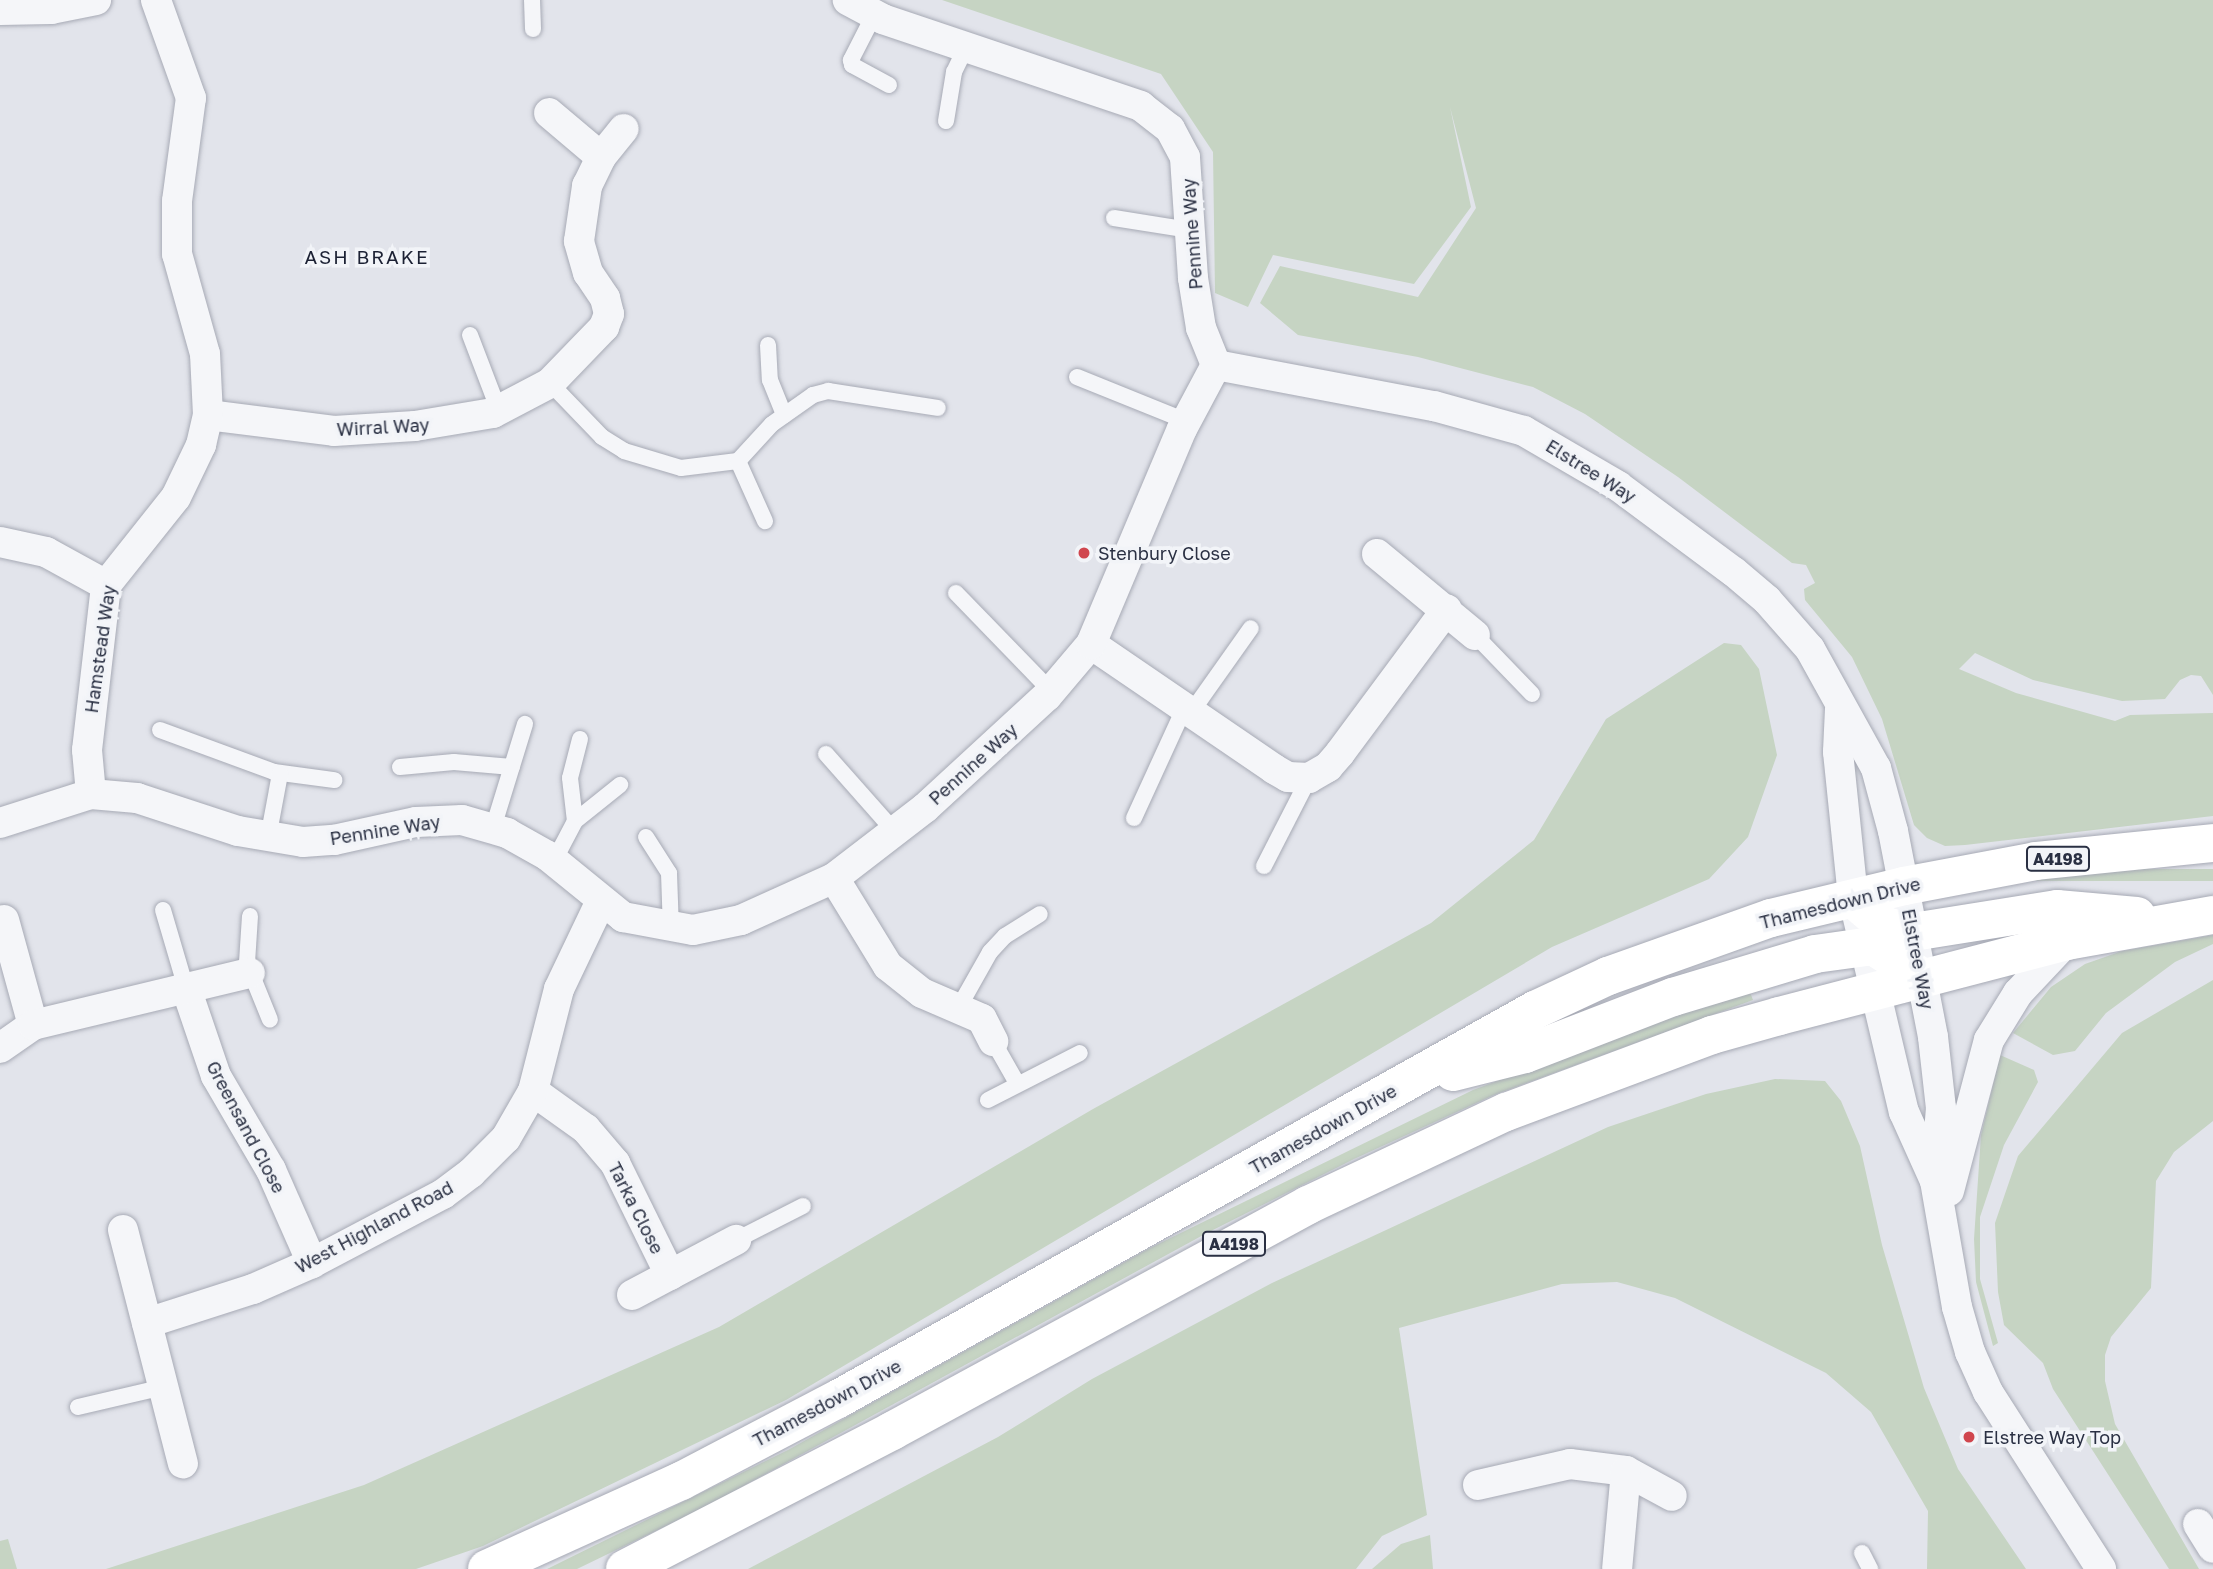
<!DOCTYPE html>
<style>
body{margin:0}
#map{position:relative;width:2213px;height:1569px;overflow:hidden;background:#e2e4eb;font-family:"Golos Text",sans-serif}
div>[style]{position:absolute}
[style*='--x']{left:calc(var(--x)*1px);top:calc(var(--y)*1px);width:calc(var(--w)*1px);rotate:calc(var(--a)*1deg)}
.green>*{inset:0;background:#c6d4c3;transform-origin:0 0}
.roads{filter:drop-shadow(0 0 2px #a7aab5) drop-shadow(0 0 2px #a7aab5)}
.lane>*{height:16px;margin:-8px;padding:0 8px;transform-origin:8px;border-radius:8px;background:#f5f6f9}
.street>*{height:30px;margin:-15px;padding:0 15px;transform-origin:15px;border-radius:15px;background:#f5f6f9}
.primary>*{height:38px;margin:-19px;padding:0 19px;transform-origin:19px;border-radius:19px;background:#fff}
.dots>*{width:19px;height:19px;translate:-50% -50%;box-sizing:border-box;border:4px solid #f2f4f8;border-radius:50%}
span{translate:-50% -50%;white-space:nowrap;text-align:center;line-height:1.15;-webkit-text-stroke:7px #f2f4f8;paint-order:stroke}
.shield-label span{padding:2px 5px;background:#f2f4f8;border:2px solid;border-radius:5px;-webkit-text-stroke-width:0}
.shield-label{font-size:16px;color:#2a3043;font-weight:700}
.street-label{font-size:18px;color:#2a3043}
.poi-label{font-size:18px;color:#2a3043}
.left{translate:0 -50%;text-align:left}
.neighbourhood-label{font-size:19px;color:#1c2134;letter-spacing:2px}
</style>
<div id="map">
<div class="green">
<div style="clip-path:polygon(942px 0,2213px 0,2213px 695px,2201px 676px,2191px 675px,2180px 680px,2165px 699px,2122px 701px,2033px 680px,1975px 653px,1959px 669px,2016px 693px,2115px 721px,2130px 715px,2213px 713px,2213px 816px,1965px 845px,1945px 846px,1927px 838px,1914px 825px,1882px 719px,1852px 657px,1805px 600px,1804px 589px,1815px 583px,1806px 565px,1792px 563px,1678px 477px,1585px 414px,1533px 387px,1418px 357px,1298px 335px,1260px 303px,1280px 266px,1418px 297px,1476px 208px,1450px 107px,1471px 207px,1414px 284px,1273px 255px,1248px 307px,1215px 293px,1213px 152px,1161px 74px)"></div>
<div style="clip-path:polygon(1724px 643px,1741px 645px,1759px 669px,1777px 755px,1748px 837px,1709px 879px,1552px 947px,786px 1400px,483px 1546px,416px 1569px,106px 1569px,364px 1485px,719px 1327px,1093px 1109px,1431px 923px,1534px 840px,1606px 719px)"></div>
<div style="left:2213px;top:869px;width:12px;height:256px;rotate:90deg"></div>
<div style="clip-path:polygon(2213px 935px,2213px 944px,2175px 962px,2106px 1013px,2075px 1051px,2053px 1055px,2013px 1033px,2051px 987px,2085px 964px,2122px 951px)"></div>
<div style="clip-path:polygon(2213px 980px,2213px 1121px,2174px 1152px,2156px 1181px,2151px 1288px,2111px 1337px,2105px 1355px,2105px 1381px,2115px 1424px,2199px 1569px,2169px 1569px,2053px 1389px,2043px 1363px,2004px 1325px,1998px 1292px,1995px 1223px,2018px 1156px,2122px 1033px)"></div>
<div style="clip-path:polygon(1748px 987px,1753px 1000px,1494px 1095px,1354px 1159px,1205px 1234px,705px 1507px,577px 1569px,547px 1569px,788px 1450px,1148px 1249px,1473px 1090px)"></div>
<div style="clip-path:polygon(2000px 1055px,2034px 1070px,2038px 1082px,2004px 1145px,1980px 1217px,1980px 1279px,1998px 1343px,1993px 1346px,1976px 1282px,1974px 1239px,1981px 1135px)"></div>
<div style="clip-path:polygon(1775px 1079px,1825px 1081px,1841px 1101px,1860px 1146px,1882px 1245px,1924px 1388px,1958px 1469px,2026px 1569px,1927px 1569px,1928px 1511px,1871px 1412px,1826px 1373px,1675px 1298px,1617px 1282px,1562px 1284px,1399px 1328px,1427px 1515px,1382px 1536px,1356px 1569px,748px 1569px,998px 1437px,1092px 1379px,1272px 1283px,1608px 1127px,1706px 1094px)"></div>
<div style="clip-path:polygon(1430px 1535px,1433px 1569px,1372px 1569px,1401px 1544px)"></div>
<div style="clip-path:polygon(8px 1539px,17px 1569px,0 1569px,0 1541px)"></div>
</div>
<div class="roads">
<div class="lane">
<div style="--x:532;--y:0;--w:29;--a:88"></div>
<div style="--x:874;--y:15;--w:51;--a:117.1"></div>
<div style="--x:851;--y:60;--w:5;--a:79"></div>
<div style="--x:852;--y:65;--w:42;--a:28.4"></div>
<div style="--x:946;--y:121;--w:50;--a:-80.7"></div>
<div style="--x:954;--y:72;--w:28;--a:-64"></div>
<div style="--x:1114;--y:218;--w:77;--a:9"></div>
<div style="--x:470;--y:335;--w:81;--a:69.1"></div>
<div style="--x:768;--y:345;--w:35;--a:87"></div>
<div style="--x:770;--y:380;--w:38;--a:68"></div>
<div style="--x:1077;--y:377;--w:118;--a:22"></div>
<div style="--x:550;--y:383;--w:75;--a:46.1"></div>
<div style="--x:602;--y:437;--w:26;--a:32"></div>
<div style="--x:624;--y:451;--w:59;--a:16.6"></div>
<div style="--x:681;--y:468;--w:57;--a:-7"></div>
<div style="--x:738;--y:461;--w:50;--a:-47.4"></div>
<div style="--x:772;--y:424;--w:50;--a:-35.3"></div>
<div style="--x:813;--y:395;--w:16;--a:-15"></div>
<div style="--x:828;--y:391;--w:111;--a:8.8"></div>
<div style="--x:738;--y:461;--w:66;--a:65.8"></div>
<div style="--x:956;--y:593;--w:136;--a:45.9"></div>
<div style="--x:1475;--y:635;--w:82;--a:46"></div>
<div style="--x:1190;--y:714;--w:105;--a:-54.7"></div>
<div style="--x:160;--y:730;--w:121;--a:20.2"></div>
<div style="--x:274;--y:772;--w:61;--a:7.6"></div>
<div style="--x:580;--y:739;--w:40;--a:104.4"></div>
<div style="--x:570;--y:778;--w:43;--a:83.4"></div>
<div style="--x:575;--y:821;--w:58;--a:-38.7"></div>
<div style="--x:826;--y:754;--w:104;--a:48.5"></div>
<div style="--x:400;--y:767;--w:54;--a:-5.3"></div>
<div style="--x:454;--y:762;--w:58;--a:4.9"></div>
<div style="--x:1134;--y:818;--w:120;--a:-65.4"></div>
<div style="--x:493;--y:828;--w:109;--a:-72.9"></div>
<div style="--x:646;--y:837;--w:43;--a:57.4"></div>
<div style="--x:669;--y:873;--w:56;--a:88"></div>
<div style="--x:268;--y:838;--w:65;--a:-79.4"></div>
<div style="--x:554;--y:861;--w:45;--a:-62.3"></div>
<div style="--x:1264;--y:866;--w:99;--a:-62.9"></div>
<div style="--x:163;--y:910;--w:81;--a:73.6"></div>
<div style="--x:250;--y:916;--w:47;--a:93.7"></div>
<div style="--x:247;--y:963;--w:61;--a:68"></div>
<div style="--x:959;--y:1007;--w:63;--a:-60.6"></div>
<div style="--x:990;--y:952;--w:22;--a:-47"></div>
<div style="--x:1005;--y:936;--w:41;--a:-32.2"></div>
<div style="--x:993;--y:1041;--w:48;--a:60.3"></div>
<div style="--x:988;--y:1100;--w:103;--a:-27.1"></div>
<div style="--x:736;--y:1240;--w:75;--a:-26.9"></div>
<div style="--x:78;--y:1407;--w:88;--a:-13.1"></div>
<div style="--x:1862;--y:1553;--w:18;--a:63"></div>
</div>
<div class="street">
<div style="--x:0;--y:10;--w:51;--a:-1.1"></div>
<div style="--x:51;--y:9;--w:46;--a:-11.3"></div>
<div style="--x:601;--y:157;--w:36;--a:-51"></div>
<div style="--x:1216;--y:365;--w:222;--a:10.7"></div>
<div style="--x:1434;--y:406;--w:93;--a:15.5"></div>
<div style="--x:1524;--y:431;--w:109;--a:30.3"></div>
<div style="--x:1618;--y:486;--w:144;--a:36.6"></div>
<div style="--x:1734;--y:572;--w:43;--a:40.3"></div>
<div style="--x:1767;--y:600;--w:65;--a:48.7"></div>
<div style="--x:1810;--y:649;--w:136;--a:61"></div>
<div style="--x:1876;--y:768;--w:65;--a:74.9"></div>
<div style="--x:1893;--y:831;--w:210;--a:79"></div>
<div style="--x:1933;--y:1037;--w:71;--a:83.6"></div>
<div style="--x:1941;--y:1108;--w:73;--a:94.7"></div>
<div style="--x:1935;--y:1181;--w:128;--a:80.1"></div>
<div style="--x:1957;--y:1307;--w:47;--a:73.9"></div>
<div style="--x:1970;--y:1352;--w:44;--a:65.8"></div>
<div style="--x:1988;--y:1392;--w:210;--a:57.4"></div>
<div style="--x:208;--y:415;--w:127;--a:7.2"></div>
<div style="--x:334;--y:431;--w:81;--a:-3.5"></div>
<div style="--x:415;--y:426;--w:79;--a:-9.5"></div>
<div style="--x:493;--y:413;--w:64;--a:-27.8"></div>
<div style="--x:550;--y:383;--w:78;--a:-46"></div>
<div style="--x:604;--y:327;--w:14;--a:-69"></div>
<div style="--x:609;--y:314;--w:16;--a:-104"></div>
<div style="--x:605;--y:298;--w:30;--a:-124"></div>
<div style="--x:588;--y:273;--w:33;--a:-106"></div>
<div style="--x:579;--y:241;--w:56;--a:-81.7"></div>
<div style="--x:587;--y:186;--w:32;--a:-64"></div>
<div style="--x:601;--y:157;--w:68;--a:-139.8"></div>
<div style="--x:0;--y:542;--w:47;--a:12.3"></div>
<div style="--x:46;--y:552;--w:68;--a:28.8"></div>
<div style="--x:1377;--y:554;--w:127;--a:39.6"></div>
<div style="--x:1091;--y:644;--w:222;--a:34.3"></div>
<div style="--x:1274;--y:769;--w:16;--a:30"></div>
<div style="--x:1288;--y:777;--w:21;--a:3"></div>
<div style="--x:1309;--y:778;--w:22;--a:-30"></div>
<div style="--x:1328;--y:767;--w:18;--a:-49"></div>
<div style="--x:1340;--y:753;--w:179;--a:-53.4"></div>
<div style="--x:1840;--y:709;--w:43;--a:92.7"></div>
<div style="--x:1838;--y:752;--w:146;--a:84.1"></div>
<div style="--x:1853;--y:897;--w:221;--a:76.7"></div>
<div style="--x:1904;--y:1112;--w:76;--a:65.8"></div>
<div style="--x:91;--y:794;--w:44;--a:-95.2"></div>
<div style="--x:87;--y:750;--w:166;--a:-83.4"></div>
<div style="--x:106;--y:585;--w:112;--a:-51.5"></div>
<div style="--x:176;--y:497;--w:58;--a:-64.3"></div>
<div style="--x:201;--y:445;--w:31;--a:-77"></div>
<div style="--x:208;--y:415;--w:61;--a:-92.8"></div>
<div style="--x:205;--y:354;--w:104;--a:-105.6"></div>
<div style="--x:177;--y:254;--w:53;--a:-90"></div>
<div style="--x:177;--y:201;--w:104;--a:-82.3"></div>
<div style="--x:191;--y:98;--w:104;--a:-109.7"></div>
<div style="--x:0;--y:823;--w:96;--a:-17.7"></div>
<div style="--x:91;--y:794;--w:46;--a:5"></div>
<div style="--x:137;--y:798;--w:106;--a:18.1"></div>
<div style="--x:238;--y:831;--w:66;--a:9.6"></div>
<div style="--x:303;--y:842;--w:31;--a:-4"></div>
<div style="--x:334;--y:840;--w:84;--a:-12.4"></div>
<div style="--x:416;--y:822;--w:46;--a:-2.5"></div>
<div style="--x:462;--y:820;--w:47;--a:16.1"></div>
<div style="--x:507;--y:833;--w:47;--a:29.3"></div>
<div style="--x:548;--y:856;--w:97;--a:39.1"></div>
<div style="--x:623;--y:917;--w:71;--a:10.5"></div>
<div style="--x:693;--y:930;--w:49;--a:-11.8"></div>
<div style="--x:741;--y:920;--w:102;--a:-24.3"></div>
<div style="--x:834;--y:878;--w:115;--a:-37.6"></div>
<div style="--x:925;--y:808;--w:166;--a:-42.6"></div>
<div style="--x:1047;--y:696;--w:68;--a:-49.8"></div>
<div style="--x:1091;--y:644;--w:233;--a:-67.1"></div>
<div style="--x:1182;--y:429;--w:72;--a:-62"></div>
<div style="--x:1216;--y:365;--w:40;--a:-112"></div>
<div style="--x:1201;--y:328;--w:51;--a:-99.1"></div>
<div style="--x:1193;--y:278;--w:121;--a:-93.8"></div>
<div style="--x:1185;--y:157;--w:32;--a:-118"></div>
<div style="--x:1170;--y:129;--w:37;--a:-142"></div>
<div style="--x:1141;--y:106;--w:272;--a:-161.4"></div>
<div style="--x:883;--y:19;--w:40;--a:-152"></div>
<div style="--x:834;--y:878;--w:103;--a:58.5"></div>
<div style="--x:888;--y:966;--w:43;--a:38.5"></div>
<div style="--x:922;--y:993;--w:65;--a:23.4"></div>
<div style="--x:982;--y:1019;--w:25;--a:63"></div>
<div style="--x:4;--y:920;--w:109;--a:74.6"></div>
<div style="--x:186;--y:988;--w:93;--a:71.2"></div>
<div style="--x:216;--y:1076;--w:109;--a:59.7"></div>
<div style="--x:271;--y:1170;--w:102;--a:66.2"></div>
<div style="--x:0;--y:1048;--w:40;--a:-34.9"></div>
<div style="--x:33;--y:1025;--w:223;--a:-13.5"></div>
<div style="--x:533;--y:1091;--w:65;--a:35.6"></div>
<div style="--x:586;--y:1129;--w:45;--a:49.5"></div>
<div style="--x:615;--y:1163;--w:125;--a:63.8"></div>
<div style="--x:1949;--y:1191;--w:156;--a:-75.2"></div>
<div style="--x:1989;--y:1040;--w:55;--a:-58.3"></div>
<div style="--x:2018;--y:993;--w:71;--a:-46.7"></div>
<div style="--x:123;--y:1230;--w:241;--a:75.6"></div>
<div style="--x:632;--y:1295;--w:118;--a:-27.9"></div>
<div style="--x:147;--y:1323;--w:111;--a:-17.8"></div>
<div style="--x:253;--y:1289;--w:64;--a:-23.8"></div>
<div style="--x:312;--y:1263;--w:148;--a:-27.8"></div>
<div style="--x:443;--y:1194;--w:35;--a:-37"></div>
<div style="--x:471;--y:1173;--w:49;--a:-45"></div>
<div style="--x:506;--y:1138;--w:54;--a:-60.1"></div>
<div style="--x:533;--y:1091;--w:105;--a:-75.7"></div>
<div style="--x:559;--y:989;--w:95;--a:-64.5"></div>
<div style="--x:1626;--y:1471;--w:52;--a:28.5"></div>
<div style="--x:1478;--y:1485;--w:94;--a:-12.9"></div>
<div style="--x:1570;--y:1464;--w:56;--a:7.1"></div>
<div style="--x:1626;--y:1471;--w:98;--a:95.2"></div>
<div style="--x:2198;--y:1524;--w:28;--a:58"></div>
</div>
<div class="primary">
<div style="--x:1859;--y:904;--w:34;--a:40"></div>
<div style="--x:1885;--y:926;--w:29;--a:12"></div>
<div style="--x:1913;--y:932;--w:146;--a:-9.1"></div>
<div style="--x:2057;--y:909;--w:80;--a:5"></div>
<div style="--x:1453;--y:1072;--w:74;--a:-14"></div>
<div style="--x:1525;--y:1054;--w:159;--a:-21.1"></div>
<div style="--x:1673;--y:997;--w:148;--a:-16.8"></div>
<div style="--x:1815;--y:954;--w:59;--a:-7.9"></div>
<div style="--x:1873;--y:946;--w:58;--a:32.3"></div>
<div style="--x:487;--y:1569;--w:213;--a:-24.4"></div>
<div style="--x:681;--y:1481;--w:177;--a:-27.6"></div>
<div style="--x:838;--y:1399;--w:798;--a:-29.17"></div>
<div style="--x:1535;--y:1010;--w:81;--a:-25"></div>
<div style="--x:1608;--y:976;--w:173;--a:-19.6"></div>
<div style="--x:1771;--y:918;--w:137;--a:-13.5"></div>
<div style="--x:1904;--y:886;--w:134;--a:-10.7"></div>
<div style="--x:2036;--y:861;--w:178;--a:-5.8"></div>
<div style="--x:625;--y:1569;--w:301;--a:-27.3"></div>
<div style="--x:892;--y:1431;--w:473;--a:-28.5"></div>
<div style="--x:1308;--y:1205;--w:219;--a:-25.2"></div>
<div style="--x:1506;--y:1112;--w:220;--a:-20.5"></div>
<div style="--x:1712;--y:1035;--w:70;--a:-15.8"></div>
<div style="--x:1779;--y:1016;--w:298;--a:-14.6"></div>
<div style="--x:2067;--y:941;--w:148;--a:-10.1"></div>
</div>
</div>
<div class="dots">
<div style="left:1084px;top:553px;background:#d0464e"></div>
<div style="left:1969px;top:1437px;background:#d0464e"></div>
</div>
<div class="shield-label">
<span style="left:2058px;top:859px">A4198</span>
<span style="left:1234px;top:1244px">A4198</span>
</div>
<div class="street-label">
<span style="left:1192px;top:234px;rotate:-94deg">Pennine Way</span>
<span style="left:383px;top:427px;rotate:-3deg">Wirral Way</span>
<span style="left:1591px;top:471px;rotate:32deg">Elstree Way</span>
<span style="left:100px;top:649px;rotate:-82deg">Hamstead Way</span>
<span style="left:973px;top:764px;rotate:-42deg">Pennine Way</span>
<span style="left:385px;top:830px;rotate:-9deg">Pennine Way</span>
<span style="left:1840px;top:903px;rotate:-14deg">Thamesdown Drive</span>
<span style="left:1918px;top:959px;rotate:79deg">Elstree Way</span>
<span style="left:246px;top:1127px;rotate:62deg">Greensand Close</span>
<span style="left:1323px;top:1129px;rotate:-29deg">Thamesdown Drive</span>
<span style="left:636px;top:1208px;rotate:63deg">Tarka Close</span>
<span style="left:374px;top:1227px;rotate:-28deg">West Highland Road</span>
<span style="left:827px;top:1403px;rotate:-28deg">Thamesdown Drive</span>
</div>
<div class="poi-label">
<span class="left" style="left:1098px;top:553px">Stenbury Close</span>
<span class="left" style="left:1983px;top:1437px">Elstree Way Top</span>
</div>
<div class="neighbourhood-label">
<span style="left:367px;top:257px">ASH BRAKE</span>
</div>
</div>
